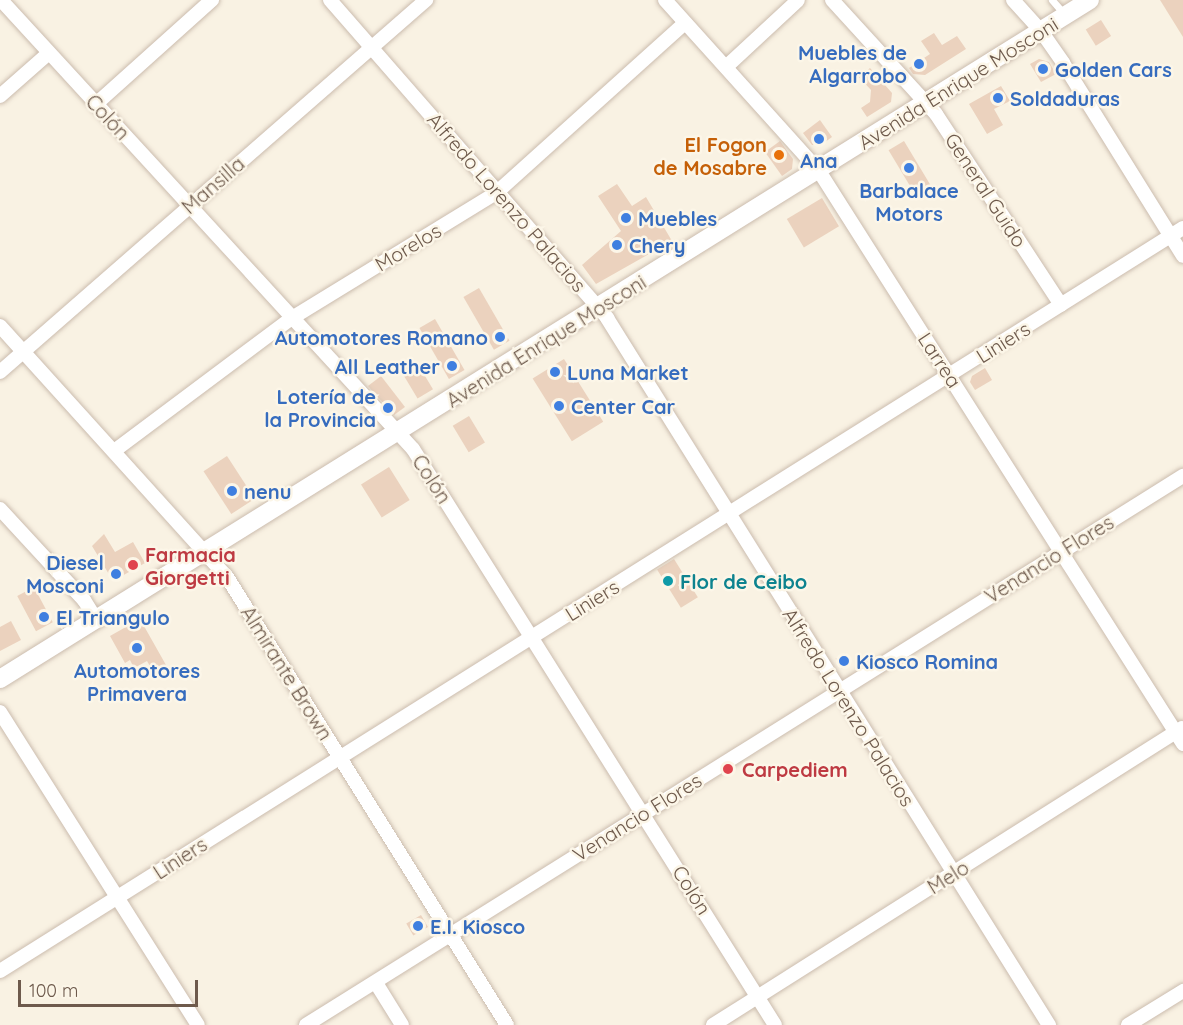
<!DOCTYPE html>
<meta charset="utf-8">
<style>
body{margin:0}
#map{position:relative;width:1183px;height:1025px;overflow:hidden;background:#f9f2e3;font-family:Quicksand,sans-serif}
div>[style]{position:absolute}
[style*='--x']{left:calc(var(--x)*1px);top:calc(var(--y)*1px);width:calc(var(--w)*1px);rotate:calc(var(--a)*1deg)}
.building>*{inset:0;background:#ebd2be;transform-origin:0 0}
.roads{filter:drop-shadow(0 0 2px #cbbcae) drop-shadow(0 0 2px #cbbcae)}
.lane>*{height:7px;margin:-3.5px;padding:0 3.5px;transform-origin:3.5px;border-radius:3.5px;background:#fff}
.street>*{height:14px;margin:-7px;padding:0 7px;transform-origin:7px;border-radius:7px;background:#fff}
.secondary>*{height:18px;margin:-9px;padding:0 9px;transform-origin:9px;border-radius:9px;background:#fff}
.dots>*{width:16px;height:16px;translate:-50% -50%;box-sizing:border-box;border:3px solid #fcf6e8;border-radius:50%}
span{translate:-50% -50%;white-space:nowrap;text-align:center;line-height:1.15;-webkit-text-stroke:5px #fcf6e8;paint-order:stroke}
.shop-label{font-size:20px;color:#366cbe;font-weight:700}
.right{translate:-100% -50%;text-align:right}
.left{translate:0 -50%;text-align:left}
.street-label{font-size:20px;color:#6e5a4c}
.food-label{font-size:20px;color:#c56008;font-weight:700}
.health-label{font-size:20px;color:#be3a42;font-weight:700}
.culture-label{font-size:20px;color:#0d838f;font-weight:700}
.scale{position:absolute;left:18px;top:980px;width:180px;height:27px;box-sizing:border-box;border:3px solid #6e5a4c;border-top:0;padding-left:8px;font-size:18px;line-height:21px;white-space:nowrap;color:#6e5a4c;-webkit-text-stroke:4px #fcf6e8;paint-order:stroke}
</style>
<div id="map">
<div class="building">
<div style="clip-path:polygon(1160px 0,1183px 0,1183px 37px)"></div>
<div style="left:1101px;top:20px;width:19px;height:18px;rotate:58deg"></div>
<div style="clip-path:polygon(934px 33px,942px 45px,957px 36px,966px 49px,925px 75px,913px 74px,909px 68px,930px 54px,921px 41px)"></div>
<div style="clip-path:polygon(1039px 59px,1049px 62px,1056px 74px,1041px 82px,1030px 64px)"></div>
<div style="clip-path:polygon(870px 68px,892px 93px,891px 102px,867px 117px,861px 108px,870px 102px,871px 90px,859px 77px)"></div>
<div style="clip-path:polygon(1001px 86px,1010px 101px,994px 109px,1003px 125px,987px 134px,969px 104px)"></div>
<div style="clip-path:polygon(820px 120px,832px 137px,821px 145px,812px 145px,803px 133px)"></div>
<div style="clip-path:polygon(780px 141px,793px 159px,792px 169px,782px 176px,765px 152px)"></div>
<div style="left:904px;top:141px;width:51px;height:18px;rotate:59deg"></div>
<div style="clip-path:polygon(617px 184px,632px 206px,646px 197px,672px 241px,596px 284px,582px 265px,621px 231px,598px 196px)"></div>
<div style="left:822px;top:198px;width:33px;height:41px;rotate:59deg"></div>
<div style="left:479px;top:288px;width:61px;height:18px;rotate:60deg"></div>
<div style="left:435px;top:319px;width:59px;height:18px;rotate:60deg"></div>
<div style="left:564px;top:359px;width:74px;height:37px;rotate:58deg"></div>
<div style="left:416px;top:361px;width:33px;height:18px;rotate:59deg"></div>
<div style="clip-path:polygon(985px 368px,992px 380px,975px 390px,970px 382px,972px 376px)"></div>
<div style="clip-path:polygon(381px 376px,405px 407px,394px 415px,368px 386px)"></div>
<div style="left:469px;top:416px;width:31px;height:19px;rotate:59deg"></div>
<div style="left:227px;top:456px;width:51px;height:28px;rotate:57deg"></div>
<div style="left:389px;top:467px;width:39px;height:33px;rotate:58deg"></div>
<div style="clip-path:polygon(104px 534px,115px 552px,133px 542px,145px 563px,113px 581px,92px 546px)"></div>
<div style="left:674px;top:559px;width:45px;height:20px;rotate:58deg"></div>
<div style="left:34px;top:587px;width:40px;height:19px;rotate:62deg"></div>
<div style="clip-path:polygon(140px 619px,166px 665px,154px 673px,147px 661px,134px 668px,130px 660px,125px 663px,110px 636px)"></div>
<div style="clip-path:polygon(11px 621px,21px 640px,0 651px,0 627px)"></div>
<div style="left:845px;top:653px;width:12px;height:11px;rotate:59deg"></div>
<div style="left:421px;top:915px;width:14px;height:17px;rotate:60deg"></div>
</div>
<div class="roads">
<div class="lane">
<div style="--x:1052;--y:0;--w:20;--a:49"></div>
</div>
<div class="street">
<div style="--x:1;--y:0;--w:609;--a:47.46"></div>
<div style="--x:413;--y:449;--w:680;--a:57.85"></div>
<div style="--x:330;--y:0;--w:422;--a:48.9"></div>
<div style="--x:607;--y:318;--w:834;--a:57.99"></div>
<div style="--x:665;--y:0;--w:230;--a:48"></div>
<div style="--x:819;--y:171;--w:679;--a:57.57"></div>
<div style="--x:832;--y:0;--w:154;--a:47.6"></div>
<div style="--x:936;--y:114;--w:228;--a:56.8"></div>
<div style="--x:1013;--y:0;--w:42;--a:47.9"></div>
<div style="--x:1041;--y:31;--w:39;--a:55"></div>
<div style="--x:1063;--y:63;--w:227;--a:58.1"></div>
<div style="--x:726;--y:67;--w:98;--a:-42.9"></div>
<div style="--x:0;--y:96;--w:65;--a:-41.3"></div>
<div style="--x:96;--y:104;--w:156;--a:-41.9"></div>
<div style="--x:0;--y:326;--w:338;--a:47.9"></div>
<div style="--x:227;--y:577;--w:528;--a:57.99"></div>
<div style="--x:0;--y:372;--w:566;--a:-41.13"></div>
<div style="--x:114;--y:451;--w:222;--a:-36.8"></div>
<div style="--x:292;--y:318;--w:239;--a:-31.5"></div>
<div style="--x:496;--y:193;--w:254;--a:-42"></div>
<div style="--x:0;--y:509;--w:124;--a:47.3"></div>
<div style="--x:84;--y:600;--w:22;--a:58"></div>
<div style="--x:0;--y:712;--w:370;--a:57.7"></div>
<div style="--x:0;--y:971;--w:1397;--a:-32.13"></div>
<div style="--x:376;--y:983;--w:49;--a:58.2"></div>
<div style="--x:306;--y:1025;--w:1035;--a:-32.05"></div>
<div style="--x:713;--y:1025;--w:555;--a:-32.34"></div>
<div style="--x:1128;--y:1025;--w:65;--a:-31.7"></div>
</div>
<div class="secondary">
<div style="--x:0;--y:679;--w:1284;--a:-31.92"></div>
</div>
</div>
<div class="dots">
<div style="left:919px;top:64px;background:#3f7fe0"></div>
<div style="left:1043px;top:69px;background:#3f7fe0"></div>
<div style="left:998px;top:98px;background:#3f7fe0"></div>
<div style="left:819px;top:139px;background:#3f7fe0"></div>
<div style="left:779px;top:155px;background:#e8710a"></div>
<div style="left:909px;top:168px;background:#3f7fe0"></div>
<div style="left:626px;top:218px;background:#3f7fe0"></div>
<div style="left:617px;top:245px;background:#3f7fe0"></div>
<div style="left:500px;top:337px;background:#3f7fe0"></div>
<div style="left:452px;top:366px;background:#3f7fe0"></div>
<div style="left:555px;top:372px;background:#3f7fe0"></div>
<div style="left:559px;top:406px;background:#3f7fe0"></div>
<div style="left:388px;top:408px;background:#3f7fe0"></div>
<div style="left:232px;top:491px;background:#3f7fe0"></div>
<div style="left:133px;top:565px;background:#e0444e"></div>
<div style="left:116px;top:574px;background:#3f7fe0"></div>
<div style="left:668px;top:581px;background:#0f9aa8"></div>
<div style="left:44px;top:617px;background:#3f7fe0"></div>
<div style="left:137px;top:648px;background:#3f7fe0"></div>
<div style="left:844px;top:661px;background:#3f7fe0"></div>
<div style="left:728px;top:769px;background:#e0444e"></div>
<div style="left:418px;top:926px;background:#3f7fe0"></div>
</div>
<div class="shop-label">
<span class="right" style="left:907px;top:64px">Muebles de<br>Algarrobo</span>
<span class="left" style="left:1055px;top:69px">Golden Cars</span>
<span class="left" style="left:1010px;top:98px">Soldaduras</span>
<span style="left:819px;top:160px">Ana</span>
<span style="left:909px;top:202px">Barbalace<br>Motors</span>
<span class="left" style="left:638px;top:218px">Muebles</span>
<span class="left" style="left:629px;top:245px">Chery</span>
<span class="right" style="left:488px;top:337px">Automotores Romano</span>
<span class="right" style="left:440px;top:366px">All Leather</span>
<span class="left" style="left:567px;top:372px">Luna Market</span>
<span class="right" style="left:376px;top:408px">Lotería de<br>la Provincia</span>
<span class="left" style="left:571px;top:406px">Center Car</span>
<span class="left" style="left:244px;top:491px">nenu</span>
<span class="right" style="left:104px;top:574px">Diesel<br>Mosconi</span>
<span class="left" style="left:56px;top:617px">El Triangulo</span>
<span class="left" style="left:856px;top:661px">Kiosco Romina</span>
<span style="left:137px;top:682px">Automotores<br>Primavera</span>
<span class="left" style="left:430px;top:926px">E.I. Kiosco</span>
</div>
<div class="street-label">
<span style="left:958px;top:83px;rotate:-32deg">Avenida Enrique Mosconi</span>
<span style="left:108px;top:117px;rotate:47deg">Colón</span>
<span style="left:213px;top:185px;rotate:-41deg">Mansilla</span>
<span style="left:986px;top:190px;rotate:57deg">General Guido</span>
<span style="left:507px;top:202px;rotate:49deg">Alfredo Lorenzo Palacios</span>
<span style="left:408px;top:247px;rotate:-31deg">Morelos</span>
<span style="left:546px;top:341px;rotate:-32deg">Avenida Enrique Mosconi</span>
<span style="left:1003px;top:342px;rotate:-32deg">Liniers</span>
<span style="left:940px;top:360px;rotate:57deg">Larrea</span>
<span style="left:432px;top:479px;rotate:57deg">Colón</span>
<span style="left:1049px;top:559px;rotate:-32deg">Venancio Flores</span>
<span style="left:592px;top:600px;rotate:-32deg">Liniers</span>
<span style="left:287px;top:673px;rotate:58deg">Almirante Brown</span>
<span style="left:849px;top:707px;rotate:58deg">Alfredo Lorenzo Palacios</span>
<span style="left:637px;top:817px;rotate:-32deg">Venancio Flores</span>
<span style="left:180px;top:858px;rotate:-33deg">Liniers</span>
<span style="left:948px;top:877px;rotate:-32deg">Melo</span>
<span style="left:692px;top:890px;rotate:58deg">Colón</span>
</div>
<div class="food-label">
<span class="right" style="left:767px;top:156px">El Fogon<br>de Mosabre</span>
</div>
<div class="health-label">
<span class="left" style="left:145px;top:566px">Farmacia<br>Giorgetti</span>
<span class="left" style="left:742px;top:769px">Carpediem</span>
</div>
<div class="culture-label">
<span class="left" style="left:680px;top:581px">Flor de Ceibo</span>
</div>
<div class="scale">100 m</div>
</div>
